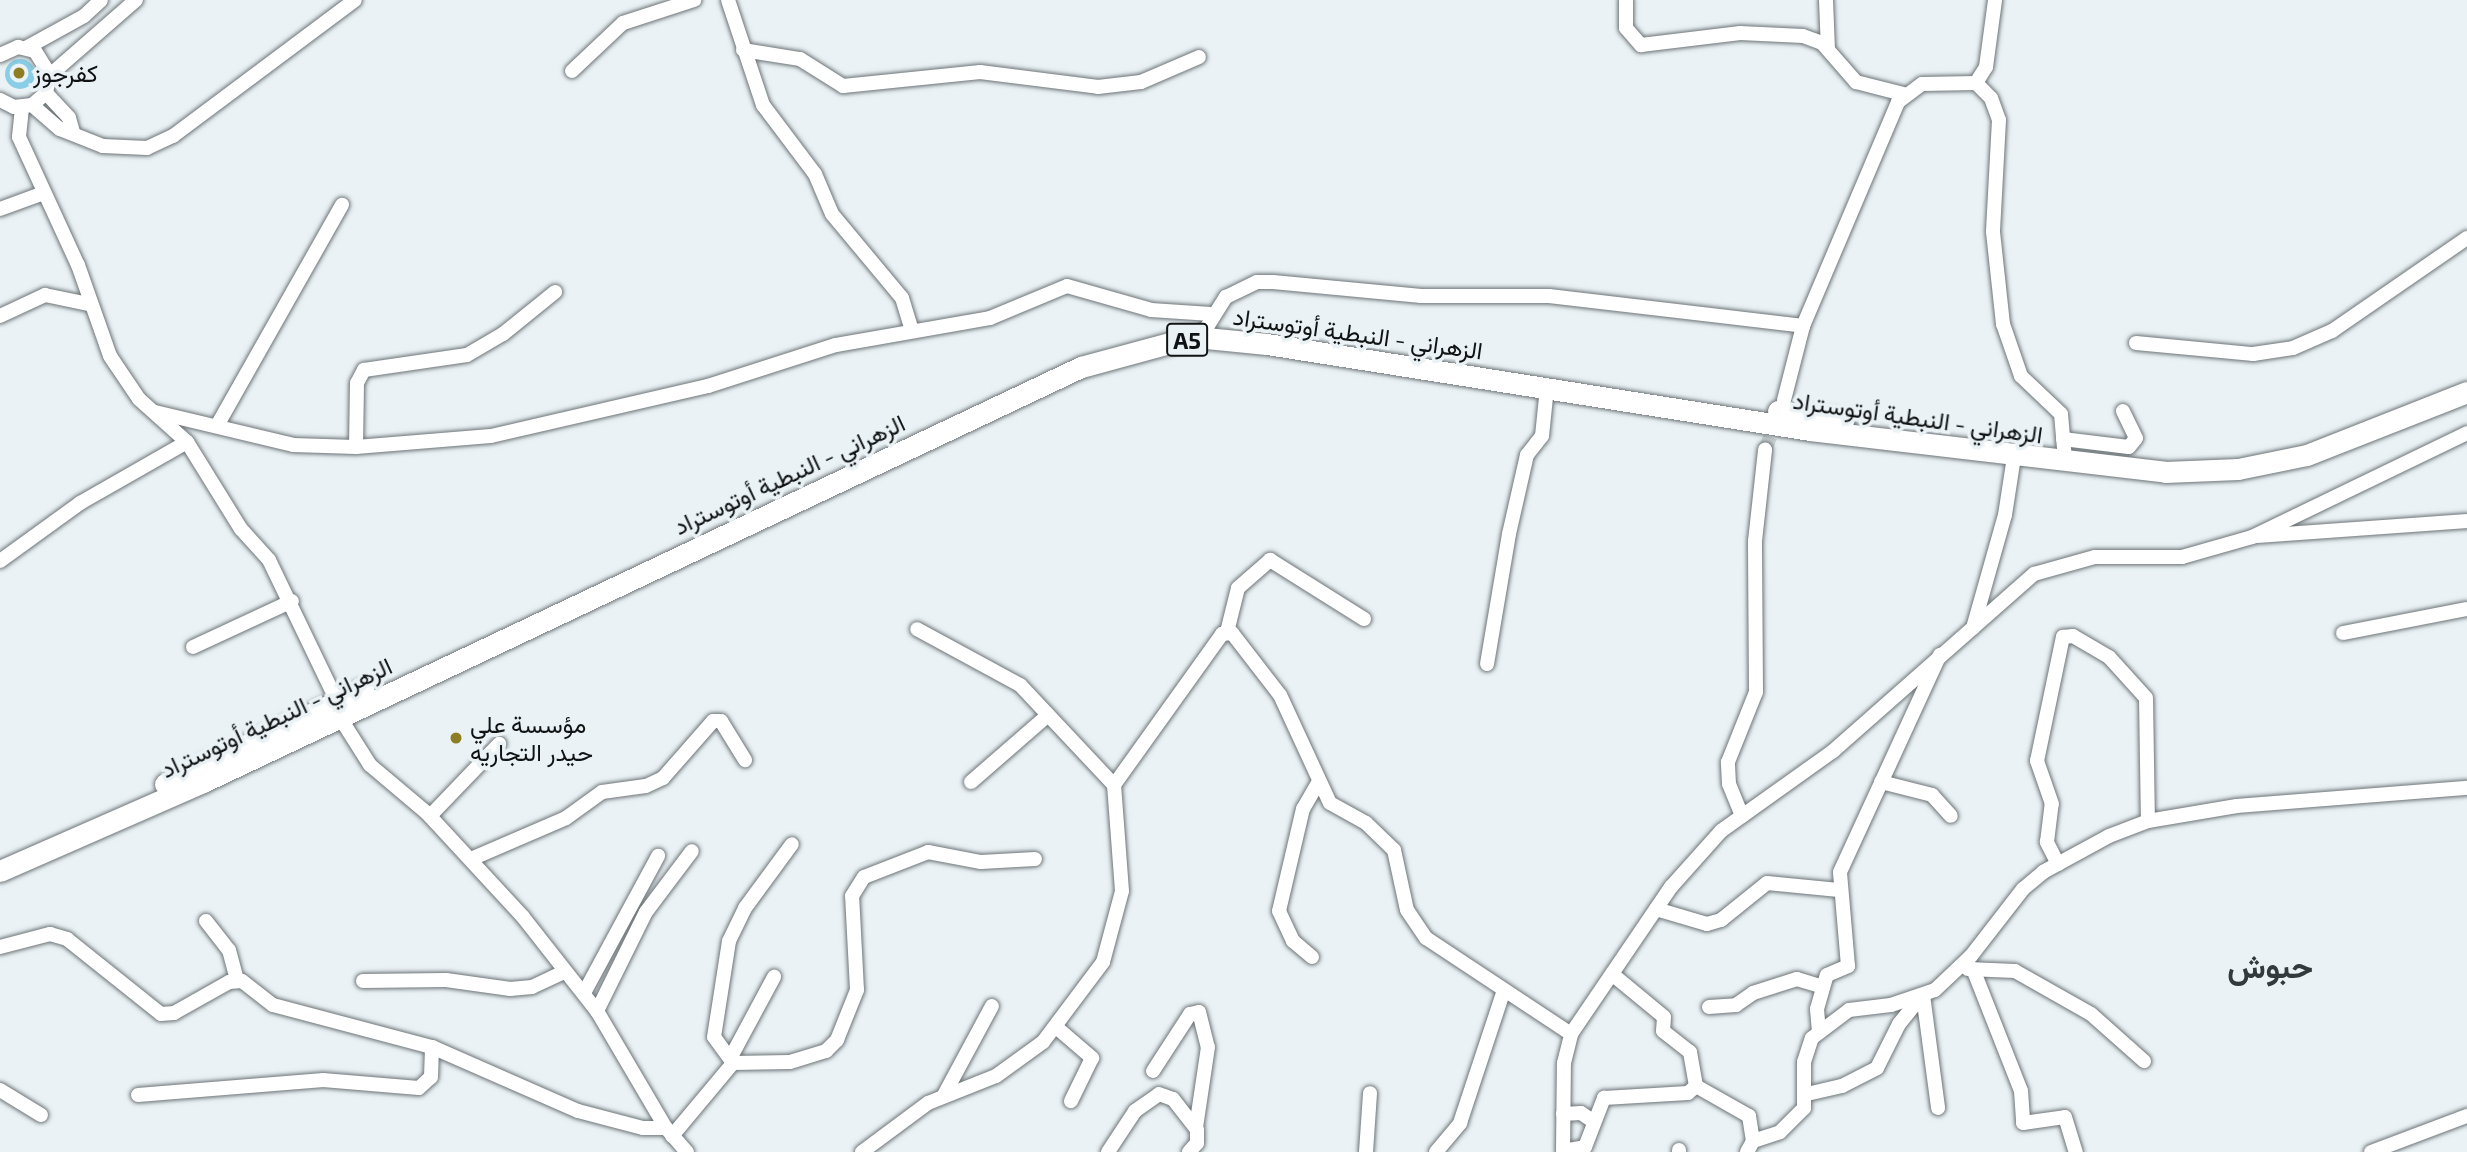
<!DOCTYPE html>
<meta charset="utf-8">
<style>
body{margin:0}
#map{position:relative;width:2467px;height:1152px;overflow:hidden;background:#eaf2f5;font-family:"Exo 2",Vazirmatn,sans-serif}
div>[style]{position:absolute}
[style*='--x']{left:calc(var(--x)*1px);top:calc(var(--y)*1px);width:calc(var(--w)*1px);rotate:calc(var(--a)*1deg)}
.green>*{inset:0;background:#89cee6}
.round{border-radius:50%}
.minor-tunnel>*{height:14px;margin-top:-7px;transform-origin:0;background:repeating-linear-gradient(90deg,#c9d1d3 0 14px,transparent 0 21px)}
.roads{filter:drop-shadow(0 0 2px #6d7477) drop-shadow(0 0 2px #6d7477)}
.minor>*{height:14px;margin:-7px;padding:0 7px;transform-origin:7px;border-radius:7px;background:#fff}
.highway>*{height:21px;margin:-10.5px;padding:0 10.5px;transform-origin:10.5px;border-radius:10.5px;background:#fff}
.dots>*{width:19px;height:19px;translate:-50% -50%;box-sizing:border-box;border:4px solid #eaf2f5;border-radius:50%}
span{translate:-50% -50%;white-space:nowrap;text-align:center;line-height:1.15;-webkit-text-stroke:7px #eaf2f5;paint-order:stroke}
.shield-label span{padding:2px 5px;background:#eaf2f5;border:2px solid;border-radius:5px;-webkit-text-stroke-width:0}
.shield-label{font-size:23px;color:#101314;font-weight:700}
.poi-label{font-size:24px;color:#101314}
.left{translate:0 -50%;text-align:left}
.street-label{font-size:24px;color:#101314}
.district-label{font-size:32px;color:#333a3c;font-weight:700}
</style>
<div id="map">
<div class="green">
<div class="round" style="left:5px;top:59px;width:30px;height:30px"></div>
</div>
<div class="minor-tunnel">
<div style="--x:1765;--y:450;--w:34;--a:-69"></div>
</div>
<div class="roads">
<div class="minor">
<div style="--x:728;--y:0;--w:111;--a:71.6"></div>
<div style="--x:763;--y:105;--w:86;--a:53"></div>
<div style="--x:815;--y:174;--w:43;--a:67"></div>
<div style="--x:832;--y:214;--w:109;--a:50.2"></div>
<div style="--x:902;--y:298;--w:34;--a:73"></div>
<div style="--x:1626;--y:0;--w:28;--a:90"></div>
<div style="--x:1626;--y:28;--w:23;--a:49"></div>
<div style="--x:1641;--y:45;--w:100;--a:-6.9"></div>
<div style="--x:1740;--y:33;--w:63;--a:2.7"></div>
<div style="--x:1803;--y:36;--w:20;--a:20"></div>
<div style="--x:1822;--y:43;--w:52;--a:48.9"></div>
<div style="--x:1856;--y:82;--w:49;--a:14.3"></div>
<div style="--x:1826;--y:0;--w:49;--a:87.7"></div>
<div style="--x:26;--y:48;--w:66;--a:-28.9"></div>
<div style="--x:84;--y:16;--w:23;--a:-43"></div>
<div style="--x:743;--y:50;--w:58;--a:9"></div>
<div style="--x:800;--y:59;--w:51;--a:32.1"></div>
<div style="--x:843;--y:86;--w:138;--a:-5.8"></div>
<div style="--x:980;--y:72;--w:119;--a:7.2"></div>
<div style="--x:1098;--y:87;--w:43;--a:-6.6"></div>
<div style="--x:1141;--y:82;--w:63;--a:-23.3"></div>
<div style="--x:0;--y:55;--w:20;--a:-24"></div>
<div style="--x:18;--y:47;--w:17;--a:13"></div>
<div style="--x:35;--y:51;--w:28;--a:58"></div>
<div style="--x:50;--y:75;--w:18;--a:103"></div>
<div style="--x:46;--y:93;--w:18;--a:139"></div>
<div style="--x:32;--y:105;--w:18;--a:174"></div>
<div style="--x:14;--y:107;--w:16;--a:-153"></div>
<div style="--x:572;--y:71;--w:70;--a:-43.3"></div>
<div style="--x:623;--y:23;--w:75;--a:-17.9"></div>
<div style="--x:50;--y:75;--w:114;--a:-41.1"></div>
<div style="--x:1976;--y:83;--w:21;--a:45"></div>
<div style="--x:1991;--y:98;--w:23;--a:70"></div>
<div style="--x:1999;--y:120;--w:112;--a:93.1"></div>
<div style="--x:1993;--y:232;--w:93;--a:83.8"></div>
<div style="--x:2003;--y:324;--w:55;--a:70.9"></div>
<div style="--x:2021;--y:376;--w:55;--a:43.5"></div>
<div style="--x:2061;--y:414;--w:37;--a:85"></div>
<div style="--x:46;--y:93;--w:34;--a:47"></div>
<div style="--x:69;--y:118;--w:15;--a:74"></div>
<div style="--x:32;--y:105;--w:37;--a:41"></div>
<div style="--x:60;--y:129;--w:46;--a:21.6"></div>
<div style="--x:103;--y:146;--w:44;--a:2.6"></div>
<div style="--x:147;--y:148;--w:29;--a:-25"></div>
<div style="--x:173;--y:136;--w:227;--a:-36.8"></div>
<div style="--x:22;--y:108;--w:29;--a:96"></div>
<div style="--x:19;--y:137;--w:141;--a:65.3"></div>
<div style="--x:78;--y:265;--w:96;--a:70.6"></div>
<div style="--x:110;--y:356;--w:52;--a:56"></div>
<div style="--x:139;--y:399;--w:64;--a:41.9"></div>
<div style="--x:187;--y:442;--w:102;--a:58.2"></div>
<div style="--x:241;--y:529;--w:42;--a:47.9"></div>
<div style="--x:269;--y:560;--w:157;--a:64.3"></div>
<div style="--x:0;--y:209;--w:47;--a:-20"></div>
<div style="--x:0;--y:316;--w:50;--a:-25"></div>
<div style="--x:45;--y:295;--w:45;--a:11.6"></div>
<div style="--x:1207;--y:327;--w:36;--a:-58"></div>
<div style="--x:1226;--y:297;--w:34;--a:-26"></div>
<div style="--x:1257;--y:282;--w:16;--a:0"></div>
<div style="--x:1273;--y:282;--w:149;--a:5.4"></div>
<div style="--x:1421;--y:296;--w:128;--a:0"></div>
<div style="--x:1549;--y:296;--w:256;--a:6.7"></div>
<div style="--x:2136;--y:343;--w:118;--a:5.4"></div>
<div style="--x:2253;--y:354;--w:40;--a:-8.5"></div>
<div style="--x:2293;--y:348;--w:43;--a:-23.6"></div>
<div style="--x:2332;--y:331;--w:164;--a:-34.6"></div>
<div style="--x:1784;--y:400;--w:76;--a:-75.6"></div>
<div style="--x:1803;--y:326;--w:243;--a:-67"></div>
<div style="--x:1898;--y:102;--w:30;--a:-37"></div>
<div style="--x:1922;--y:84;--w:54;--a:-1.1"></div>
<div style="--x:1976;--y:83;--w:19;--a:-58"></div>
<div style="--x:1986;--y:67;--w:68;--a:-82.3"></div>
<div style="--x:155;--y:412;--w:142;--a:13.4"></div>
<div style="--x:293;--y:445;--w:63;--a:1.8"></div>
<div style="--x:356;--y:447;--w:135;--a:-4.7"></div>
<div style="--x:491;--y:436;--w:223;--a:-13"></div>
<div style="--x:708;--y:386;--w:134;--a:-17.8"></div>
<div style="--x:836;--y:345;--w:156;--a:-9.9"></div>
<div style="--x:990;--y:318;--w:83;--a:-22.6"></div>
<div style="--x:1067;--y:286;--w:87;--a:15.9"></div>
<div style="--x:1151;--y:310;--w:60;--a:3.8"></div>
<div style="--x:218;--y:424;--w:252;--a:-60.5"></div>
<div style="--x:2063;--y:439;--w:66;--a:6.9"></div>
<div style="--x:2129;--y:447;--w:11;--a:-52"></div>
<div style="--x:2136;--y:438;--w:30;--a:-116"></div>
<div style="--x:356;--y:447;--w:64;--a:-89.1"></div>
<div style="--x:357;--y:383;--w:15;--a:-62"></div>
<div style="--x:364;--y:370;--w:104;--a:-8.3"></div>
<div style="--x:467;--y:355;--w:42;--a:-30.3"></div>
<div style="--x:503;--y:334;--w:67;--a:-38.9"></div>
<div style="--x:2257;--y:536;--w:211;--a:-4.1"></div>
<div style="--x:0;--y:561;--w:99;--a:-35.9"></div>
<div style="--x:80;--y:503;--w:123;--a:-29.7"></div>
<div style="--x:1973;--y:628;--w:117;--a:-74.2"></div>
<div style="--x:2005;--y:515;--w:59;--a:-81.2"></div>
<div style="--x:1227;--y:632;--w:45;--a:-76"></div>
<div style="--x:1238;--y:588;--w:43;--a:-41.2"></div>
<div style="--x:1270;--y:560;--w:111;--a:32.1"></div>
<div style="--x:2343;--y:633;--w:126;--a:-11"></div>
<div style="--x:193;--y:647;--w:109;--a:-24.9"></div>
<div style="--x:1487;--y:664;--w:132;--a:-80.4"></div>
<div style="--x:1509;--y:534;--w:81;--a:-77.2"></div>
<div style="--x:1527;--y:455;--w:24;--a:-52"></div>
<div style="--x:1542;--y:436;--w:48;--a:-84.1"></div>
<div style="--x:339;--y:716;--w:58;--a:57.7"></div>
<div style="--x:370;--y:765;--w:75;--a:40.1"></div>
<div style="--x:427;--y:813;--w:142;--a:47.3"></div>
<div style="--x:523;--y:917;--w:120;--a:51.8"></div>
<div style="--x:597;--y:1011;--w:136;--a:59.5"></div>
<div style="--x:666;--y:1128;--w:32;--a:49"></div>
<div style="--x:971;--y:782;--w:102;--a:-41"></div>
<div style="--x:1881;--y:782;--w:53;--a:14.3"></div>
<div style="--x:1932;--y:795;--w:28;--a:48"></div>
<div style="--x:1114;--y:785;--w:186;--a:-54.4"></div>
<div style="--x:1222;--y:634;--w:10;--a:-6"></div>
<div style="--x:1232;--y:633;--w:78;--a:52.3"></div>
<div style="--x:1280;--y:695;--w:119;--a:65.2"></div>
<div style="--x:1330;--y:803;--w:41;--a:29.1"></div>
<div style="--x:1366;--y:823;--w:39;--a:44"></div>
<div style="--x:1394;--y:850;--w:61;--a:77.8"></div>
<div style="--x:1407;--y:910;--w:34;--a:56"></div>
<div style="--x:1426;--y:938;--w:174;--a:33.5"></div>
<div style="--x:430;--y:816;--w:100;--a:-46.2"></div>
<div style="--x:1742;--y:816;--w:35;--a:-112"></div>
<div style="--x:1729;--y:784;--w:22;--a:-93"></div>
<div style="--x:1728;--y:762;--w:75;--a:-68.2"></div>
<div style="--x:1756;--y:692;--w:151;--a:-90.4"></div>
<div style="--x:1755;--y:541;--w:92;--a:-83.7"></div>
<div style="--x:471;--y:859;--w:103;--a:-23.3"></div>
<div style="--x:566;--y:818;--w:44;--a:-35.8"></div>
<div style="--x:602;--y:792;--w:44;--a:-7.8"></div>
<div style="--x:646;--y:786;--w:19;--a:-25"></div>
<div style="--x:663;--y:778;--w:76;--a:-48.7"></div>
<div style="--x:713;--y:721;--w:8;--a:0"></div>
<div style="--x:721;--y:721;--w:46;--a:58.4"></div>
<div style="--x:2058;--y:864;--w:25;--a:-117"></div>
<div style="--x:2047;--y:842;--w:38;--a:-83"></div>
<div style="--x:2052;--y:804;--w:46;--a:-109.2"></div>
<div style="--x:2037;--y:761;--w:127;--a:-78.2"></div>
<div style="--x:2063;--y:637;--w:10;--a:-6"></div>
<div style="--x:2073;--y:636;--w:42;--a:30.3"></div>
<div style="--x:2109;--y:657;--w:55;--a:47.9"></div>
<div style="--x:2146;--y:698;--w:123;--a:89.1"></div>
<div style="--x:1656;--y:909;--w:53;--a:16.4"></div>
<div style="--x:1707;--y:924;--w:15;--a:-16"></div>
<div style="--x:1721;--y:920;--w:59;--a:-38.8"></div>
<div style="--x:1767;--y:883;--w:72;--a:5.6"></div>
<div style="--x:206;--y:921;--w:37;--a:52"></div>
<div style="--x:229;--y:950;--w:31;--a:75"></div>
<div style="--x:0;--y:947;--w:52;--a:-14.6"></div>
<div style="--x:50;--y:934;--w:18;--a:16"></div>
<div style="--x:67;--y:939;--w:120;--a:38.6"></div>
<div style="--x:161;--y:1014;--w:13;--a:-4"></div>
<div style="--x:174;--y:1013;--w:63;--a:-29.4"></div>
<div style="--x:229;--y:982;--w:13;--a:-4"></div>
<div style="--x:242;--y:981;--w:39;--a:38"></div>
<div style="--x:273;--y:1005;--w:164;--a:14.8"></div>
<div style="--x:432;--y:1047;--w:159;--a:23.7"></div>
<div style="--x:578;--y:1111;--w:67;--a:14.7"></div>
<div style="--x:643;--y:1128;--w:23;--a:0"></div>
<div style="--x:1312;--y:957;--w:25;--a:-140"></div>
<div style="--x:1293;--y:941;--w:33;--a:-115"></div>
<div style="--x:1279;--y:911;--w:105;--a:-76.8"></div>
<div style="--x:1303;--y:809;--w:30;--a:-60"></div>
<div style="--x:1968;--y:969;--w:47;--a:2.4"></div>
<div style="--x:2015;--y:971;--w:87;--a:29.5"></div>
<div style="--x:2091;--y:1014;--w:71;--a:41.6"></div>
<div style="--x:1973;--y:969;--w:131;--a:68.5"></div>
<div style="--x:2021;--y:1091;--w:32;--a:86"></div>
<div style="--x:2023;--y:1123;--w:42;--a:-8.1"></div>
<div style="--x:2065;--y:1117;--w:37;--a:73"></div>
<div style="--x:1612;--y:974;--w:67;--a:39.6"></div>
<div style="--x:1664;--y:1017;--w:14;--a:94"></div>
<div style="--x:1663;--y:1031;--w:34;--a:38"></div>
<div style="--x:1690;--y:1052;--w:35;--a:80"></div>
<div style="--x:1696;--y:1086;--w:61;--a:29.5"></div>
<div style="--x:1749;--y:1116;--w:25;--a:81"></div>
<div style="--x:363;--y:981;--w:83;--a:-0.7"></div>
<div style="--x:446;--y:980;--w:65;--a:8"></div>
<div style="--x:510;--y:989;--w:22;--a:-5"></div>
<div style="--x:532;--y:987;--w:35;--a:-25"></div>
<div style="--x:584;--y:993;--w:156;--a:-61.6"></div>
<div style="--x:1923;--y:995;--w:114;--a:82.4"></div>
<div style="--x:1709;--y:1007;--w:27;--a:-4"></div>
<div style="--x:1736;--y:1005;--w:21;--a:-35"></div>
<div style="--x:1753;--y:993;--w:46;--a:-17.7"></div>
<div style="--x:1797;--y:979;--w:27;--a:17"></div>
<div style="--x:597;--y:1011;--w:110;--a:-63.7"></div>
<div style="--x:646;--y:912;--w:76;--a:-53"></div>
<div style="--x:1056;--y:1027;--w:48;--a:40.7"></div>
<div style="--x:1092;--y:1058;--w:48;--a:116"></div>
<div style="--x:1819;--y:1032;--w:23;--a:-95"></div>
<div style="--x:1817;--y:1009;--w:35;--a:-74"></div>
<div style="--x:1827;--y:975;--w:23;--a:-23"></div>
<div style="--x:1848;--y:966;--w:94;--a:-94.9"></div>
<div style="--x:1840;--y:872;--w:239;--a:-65.3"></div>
<div style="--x:732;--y:1055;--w:89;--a:-61.7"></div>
<div style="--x:733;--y:1063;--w:32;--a:-126"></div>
<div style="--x:714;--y:1037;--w:97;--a:-81.1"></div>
<div style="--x:729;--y:941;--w:37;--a:-64"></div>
<div style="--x:745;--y:908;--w:79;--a:-53.7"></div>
<div style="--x:1153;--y:1071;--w:68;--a:-57"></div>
<div style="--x:1190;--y:1014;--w:9;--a:-13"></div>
<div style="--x:1199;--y:1012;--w:36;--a:76"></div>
<div style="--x:1208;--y:1047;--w:81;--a:98.5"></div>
<div style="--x:0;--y:1090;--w:48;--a:31.4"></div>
<div style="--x:1807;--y:1094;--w:36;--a:-13"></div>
<div style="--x:1842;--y:1086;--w:39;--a:-27"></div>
<div style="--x:1877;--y:1068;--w:49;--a:-63.4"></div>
<div style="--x:1899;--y:1024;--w:36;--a:-51"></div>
<div style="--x:138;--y:1095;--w:186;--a:-4.6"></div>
<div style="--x:323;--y:1080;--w:96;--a:4.8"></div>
<div style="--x:419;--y:1088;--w:16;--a:-43"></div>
<div style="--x:431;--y:1077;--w:30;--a:-88"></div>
<div style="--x:944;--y:1095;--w:101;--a:-61.7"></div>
<div style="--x:1563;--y:1114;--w:18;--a:-3"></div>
<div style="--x:1581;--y:1113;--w:14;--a:34"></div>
<div style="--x:672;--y:1136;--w:95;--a:-50.1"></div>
<div style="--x:733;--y:1063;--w:57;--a:-1"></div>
<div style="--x:790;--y:1062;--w:38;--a:-17"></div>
<div style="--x:826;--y:1051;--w:16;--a:-45"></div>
<div style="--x:837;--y:1040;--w:54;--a:-68.2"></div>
<div style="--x:857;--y:990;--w:94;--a:-93"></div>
<div style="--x:852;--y:896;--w:22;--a:-58"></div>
<div style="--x:864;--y:877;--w:69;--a:-21.3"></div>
<div style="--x:928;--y:852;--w:54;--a:10.7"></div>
<div style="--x:981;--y:862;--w:54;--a:-3.2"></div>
<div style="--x:1563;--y:1151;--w:22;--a:-10"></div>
<div style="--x:1585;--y:1147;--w:53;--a:-68.8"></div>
<div style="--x:1604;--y:1098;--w:84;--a:-3.4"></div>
<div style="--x:1688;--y:1093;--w:11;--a:-41"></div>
<div style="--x:862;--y:1152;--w:82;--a:-36.6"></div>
<div style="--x:928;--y:1103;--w:73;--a:-21.7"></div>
<div style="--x:996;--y:1076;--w:58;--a:-35.9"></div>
<div style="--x:1043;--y:1042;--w:100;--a:-53.1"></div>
<div style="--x:1103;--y:962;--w:73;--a:-75"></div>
<div style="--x:1122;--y:891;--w:106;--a:-94.3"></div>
<div style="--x:1114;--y:785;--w:137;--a:-133.2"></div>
<div style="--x:1020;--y:685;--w:117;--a:-151.5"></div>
<div style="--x:1108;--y:1152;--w:49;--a:-56.6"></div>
<div style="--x:1135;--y:1111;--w:29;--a:-35"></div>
<div style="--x:1159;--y:1094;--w:15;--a:20"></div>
<div style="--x:1173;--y:1099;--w:39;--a:52"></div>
<div style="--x:1197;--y:1130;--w:13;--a:90"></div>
<div style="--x:1197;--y:1143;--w:12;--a:132"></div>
<div style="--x:1366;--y:1152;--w:59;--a:-86.1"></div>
<div style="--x:1436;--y:1152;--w:38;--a:-50"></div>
<div style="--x:1460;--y:1123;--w:140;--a:-71.7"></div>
<div style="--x:1563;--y:1152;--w:89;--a:-89.4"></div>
<div style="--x:1564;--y:1063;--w:30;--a:-76"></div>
<div style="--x:1571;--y:1034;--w:178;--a:-55.8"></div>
<div style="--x:1671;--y:887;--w:75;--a:-48.2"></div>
<div style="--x:1721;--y:831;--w:138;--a:-35.5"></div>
<div style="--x:1833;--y:751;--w:268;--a:-41.4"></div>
<div style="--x:2034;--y:574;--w:63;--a:-15.6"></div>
<div style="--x:2095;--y:557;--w:87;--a:0"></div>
<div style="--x:2182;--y:557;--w:73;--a:-15.9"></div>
<div style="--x:2252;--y:537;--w:239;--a:-25.8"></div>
<div style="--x:1679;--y:1152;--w:2;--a:-90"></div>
<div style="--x:1747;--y:1152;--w:13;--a:-61"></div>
<div style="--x:1753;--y:1141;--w:28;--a:-18"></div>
<div style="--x:1780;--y:1132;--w:34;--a:-45"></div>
<div style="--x:1804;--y:1108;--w:46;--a:-90"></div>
<div style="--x:1804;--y:1062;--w:25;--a:-72"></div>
<div style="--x:1812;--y:1038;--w:46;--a:-37.1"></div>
<div style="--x:1849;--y:1010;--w:42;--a:-6.8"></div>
<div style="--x:1891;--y:1005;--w:46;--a:-18.8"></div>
<div style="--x:1935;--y:990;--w:50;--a:-43.4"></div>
<div style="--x:1971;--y:956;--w:85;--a:-52.2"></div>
<div style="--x:2023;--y:889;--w:26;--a:-40"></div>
<div style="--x:2043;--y:872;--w:75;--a:-28.6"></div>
<div style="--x:2109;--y:836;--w:42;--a:-21"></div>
<div style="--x:2148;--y:821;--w:90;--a:-9.6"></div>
<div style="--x:2237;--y:806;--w:231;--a:-4.5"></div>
<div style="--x:2371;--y:1152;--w:103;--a:-20.6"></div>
</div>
<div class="highway">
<div style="--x:1778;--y:411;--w:66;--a:7.9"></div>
<div style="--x:165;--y:784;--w:220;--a:-25.6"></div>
<div style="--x:0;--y:871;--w:222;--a:-23.7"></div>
<div style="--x:203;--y:782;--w:971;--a:-25.3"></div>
<div style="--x:1081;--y:367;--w:95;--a:-15.2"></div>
<div style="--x:1173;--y:342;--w:33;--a:-7"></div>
<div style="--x:1206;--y:338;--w:61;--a:5.6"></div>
<div style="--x:1267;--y:344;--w:550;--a:9"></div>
<div style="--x:1810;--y:430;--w:357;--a:6.7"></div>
<div style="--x:2165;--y:472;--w:73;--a:-2.4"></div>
<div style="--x:2238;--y:469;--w:70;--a:-11.5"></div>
<div style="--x:2307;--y:455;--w:172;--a:-21.5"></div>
</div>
</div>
<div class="dots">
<div style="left:19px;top:73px;background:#8d7d23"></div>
<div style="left:456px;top:738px;background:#8d7d23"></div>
</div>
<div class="shield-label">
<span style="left:1187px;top:340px">A5</span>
</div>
<div class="poi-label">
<span class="left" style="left:33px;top:73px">كفرجوز</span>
<span class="left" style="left:470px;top:738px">مؤسسة علي<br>حيدر التجاريه</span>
</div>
<div class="street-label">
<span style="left:1358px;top:333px;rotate:8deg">الزهراني - النبطية أوتوستراد</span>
<span style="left:1918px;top:417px;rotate:8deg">الزهراني - النبطية أوتوستراد</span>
<span style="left:789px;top:474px;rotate:-25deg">الزهراني - النبطية أوتوستراد</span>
<span style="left:276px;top:717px;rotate:-25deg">الزهراني - النبطية أوتوستراد</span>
</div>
<div class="district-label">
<span style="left:2270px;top:965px">حبوش</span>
</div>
</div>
